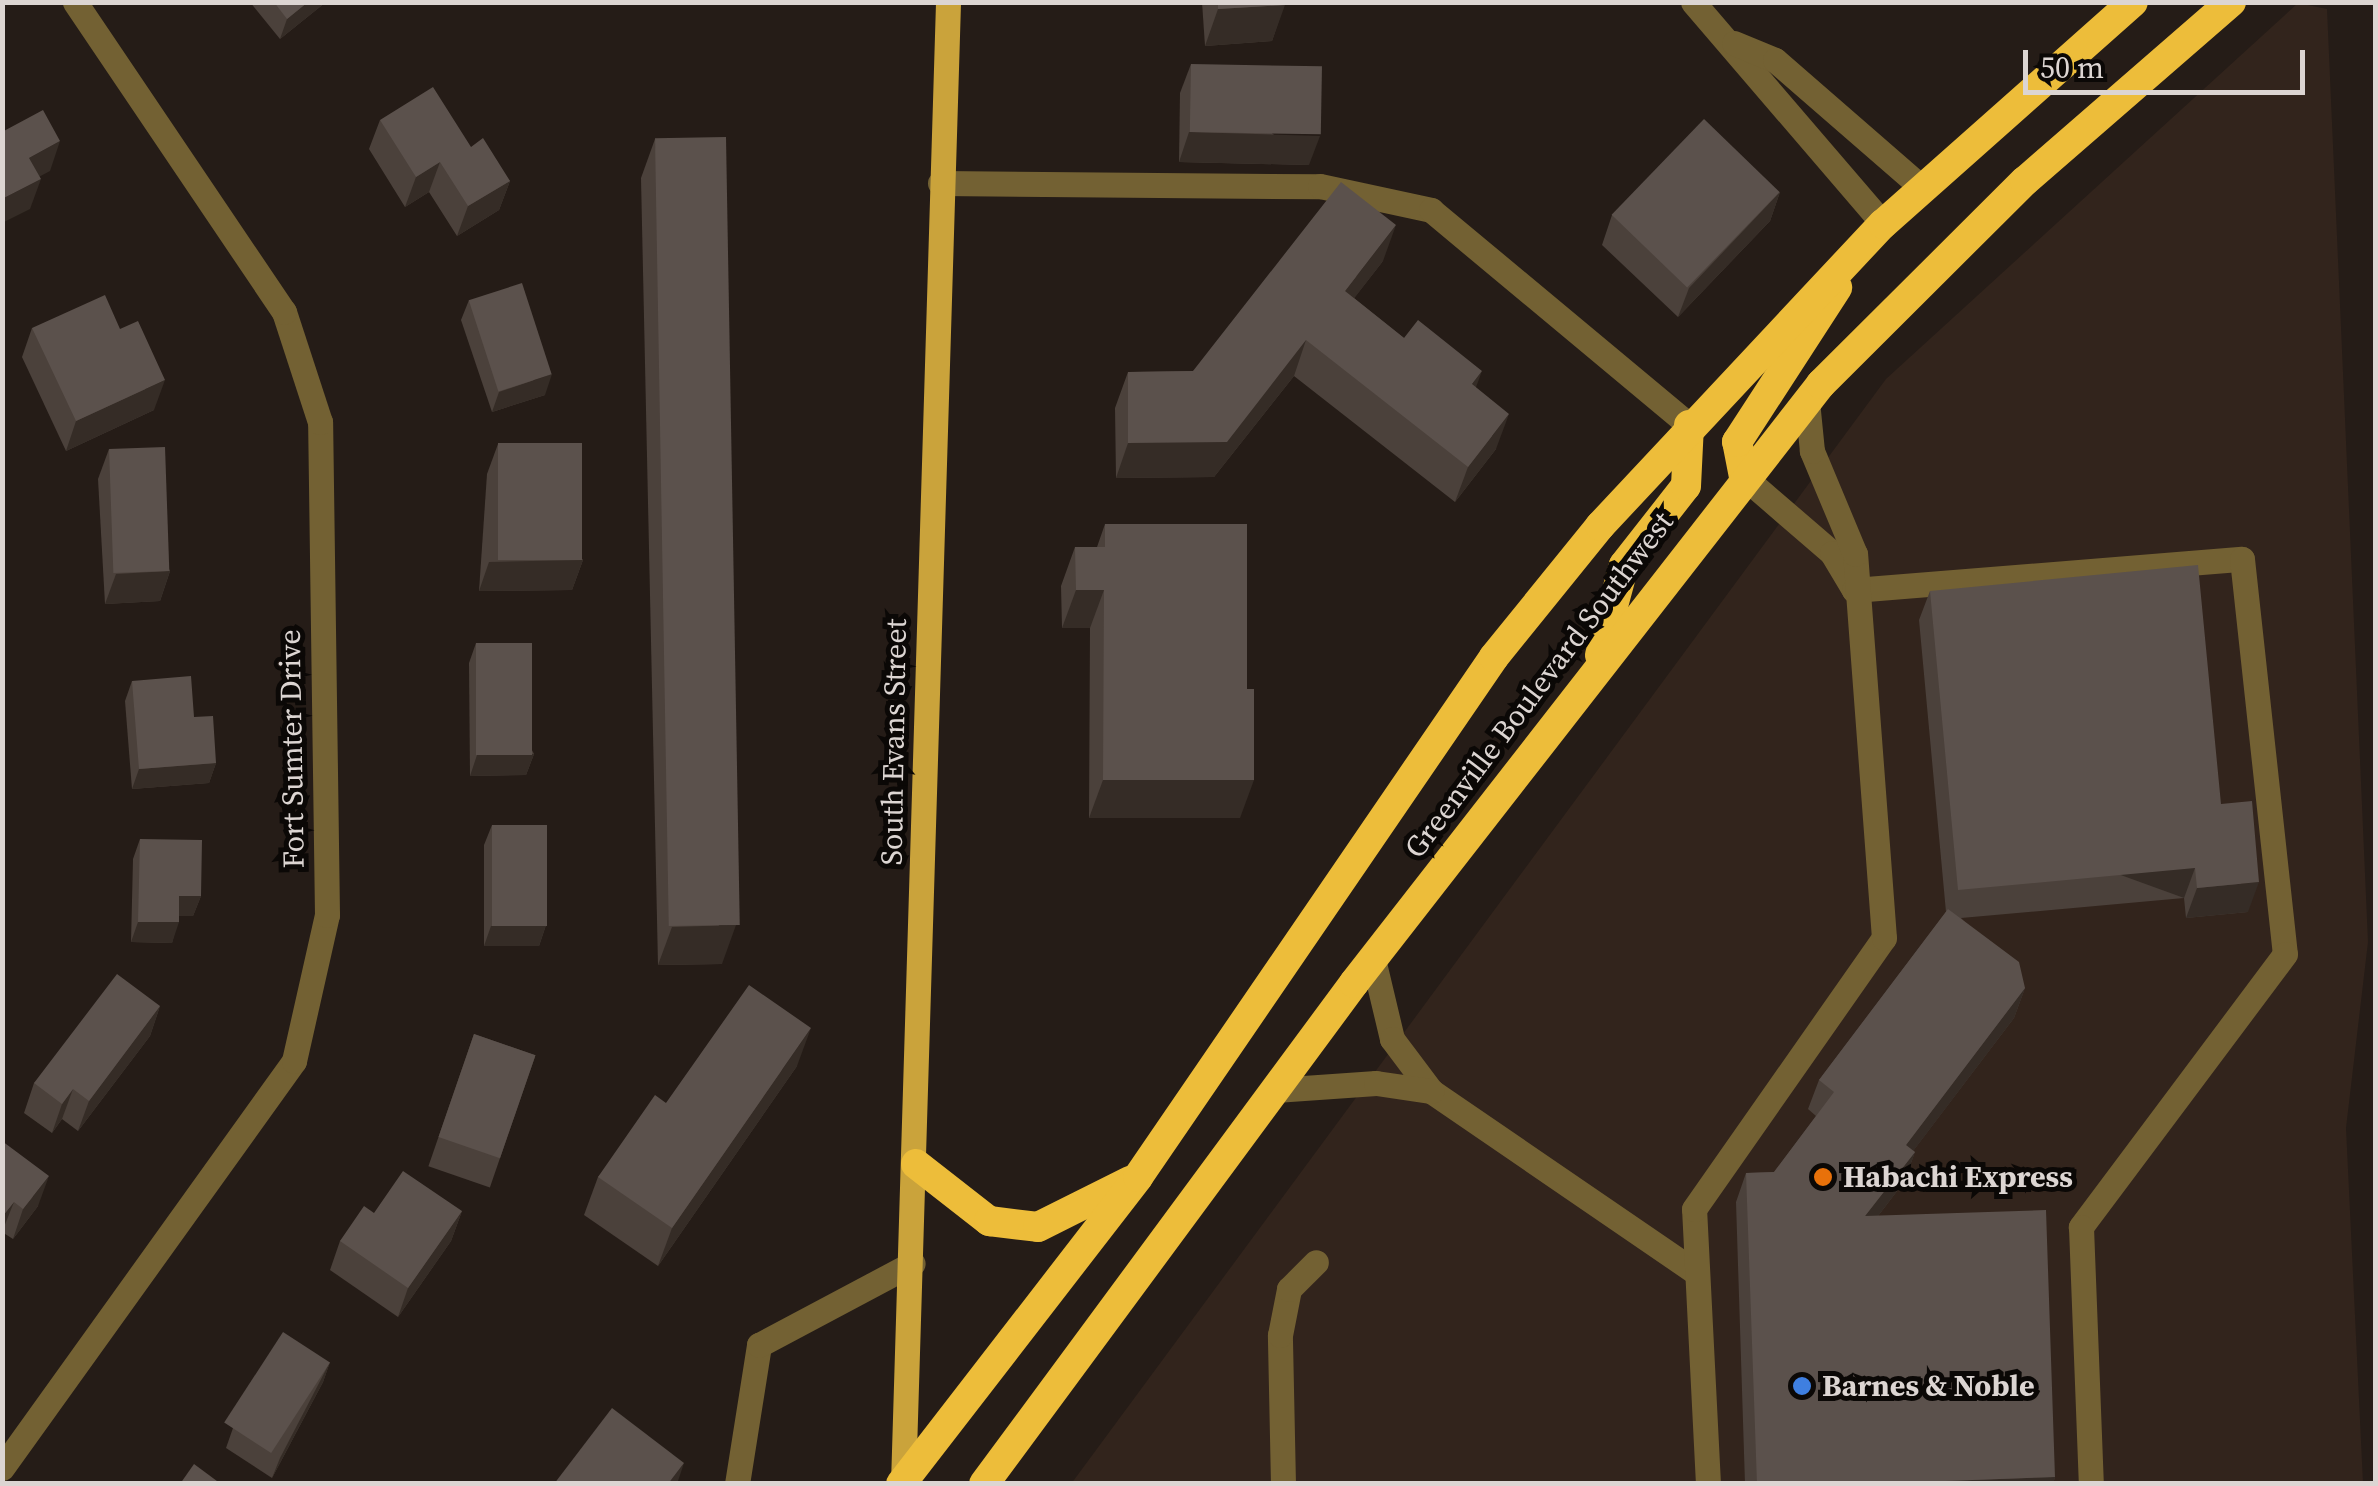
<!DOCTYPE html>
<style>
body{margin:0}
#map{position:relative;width:2378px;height:1486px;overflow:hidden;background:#251c17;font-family:"Source Serif 4",serif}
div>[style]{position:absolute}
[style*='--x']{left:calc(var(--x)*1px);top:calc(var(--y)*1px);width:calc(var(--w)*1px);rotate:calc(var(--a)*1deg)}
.built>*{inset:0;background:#32241c}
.minor>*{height:25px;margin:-12.5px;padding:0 12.5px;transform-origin:12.5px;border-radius:12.5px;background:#736133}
.major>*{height:25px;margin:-12.5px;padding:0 12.5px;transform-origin:12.5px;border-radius:12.5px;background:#caa33b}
.highway>*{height:30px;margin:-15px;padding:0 15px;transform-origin:15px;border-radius:15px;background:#edbd3a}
.wall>*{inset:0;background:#4b413b;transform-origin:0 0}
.shaded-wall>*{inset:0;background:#352c26;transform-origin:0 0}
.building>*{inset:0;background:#5b514c;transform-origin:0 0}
.dots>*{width:28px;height:28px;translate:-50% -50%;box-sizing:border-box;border:5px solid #0b0806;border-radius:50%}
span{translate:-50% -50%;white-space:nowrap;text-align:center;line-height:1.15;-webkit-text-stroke:10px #0b0806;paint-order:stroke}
.street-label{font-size:30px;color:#dcd5d2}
.poi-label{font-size:30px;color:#dcd5d2;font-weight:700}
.left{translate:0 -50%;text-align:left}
.frame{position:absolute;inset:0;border:5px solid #dcd5d2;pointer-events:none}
.scale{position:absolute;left:2023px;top:50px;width:282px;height:45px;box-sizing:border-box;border:5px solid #dcd5d2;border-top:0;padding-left:12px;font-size:30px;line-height:35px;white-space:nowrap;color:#dcd5d2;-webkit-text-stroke:8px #0b0806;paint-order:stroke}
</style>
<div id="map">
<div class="built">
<div style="clip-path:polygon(2298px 3px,2327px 9px,2368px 942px,2346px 1128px,2363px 1483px,1071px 1484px,1886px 379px)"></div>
</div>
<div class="minor">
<div style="--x:1693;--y:2;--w:292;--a:49.4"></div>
<div style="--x:1734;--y:43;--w:44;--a:22.5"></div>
<div style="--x:1775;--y:60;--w:195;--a:41"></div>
<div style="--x:940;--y:183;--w:380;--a:0.5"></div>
<div style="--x:1320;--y:186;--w:114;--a:12.2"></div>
<div style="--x:1431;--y:210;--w:336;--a:39.8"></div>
<div style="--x:1744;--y:477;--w:116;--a:40.8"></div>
<div style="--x:1832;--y:553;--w:43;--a:59.3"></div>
<div style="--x:1854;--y:590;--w:389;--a:-4.6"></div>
<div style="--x:2242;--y:559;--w:397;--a:83.8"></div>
<div style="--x:2285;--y:954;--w:341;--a:126.8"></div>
<div style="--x:2081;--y:1227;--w:257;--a:87.8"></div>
<div style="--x:1373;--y:959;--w:82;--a:76.6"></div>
<div style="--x:1392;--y:1039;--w:65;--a:53.1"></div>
<div style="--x:1431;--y:1091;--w:322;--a:34.4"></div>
<div style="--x:1275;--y:1090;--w:101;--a:-4"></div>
<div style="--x:1376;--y:1083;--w:56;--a:8.3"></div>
<div style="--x:2;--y:1468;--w:501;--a:-54.34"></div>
<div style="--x:294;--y:1061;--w:150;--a:-77.3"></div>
<div style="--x:327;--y:915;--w:493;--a:-90.8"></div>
<div style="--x:320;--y:422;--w:116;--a:-108.1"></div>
<div style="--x:284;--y:312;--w:374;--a:-124"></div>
<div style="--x:737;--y:1484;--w:141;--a:-81"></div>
<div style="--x:759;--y:1345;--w:174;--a:-28"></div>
<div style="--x:1283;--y:1484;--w:149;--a:-91.2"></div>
<div style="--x:1280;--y:1335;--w:47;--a:-78.9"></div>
<div style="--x:1289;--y:1289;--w:38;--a:-45"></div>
<div style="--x:1708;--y:1484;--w:275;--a:-92.9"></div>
<div style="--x:1694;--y:1209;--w:331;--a:-55"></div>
<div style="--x:1884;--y:938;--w:385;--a:-94.3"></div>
<div style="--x:1855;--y:554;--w:112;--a:-112.7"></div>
<div style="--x:1812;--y:451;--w:50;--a:-95.7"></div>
</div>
<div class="major">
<div style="--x:903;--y:1484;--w:1483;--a:-88.26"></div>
</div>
<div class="highway">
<div style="--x:1744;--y:477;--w:36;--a:-101"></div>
<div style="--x:1737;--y:442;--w:184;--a:-57"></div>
<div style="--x:1600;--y:655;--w:93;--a:-75.1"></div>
<div style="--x:1624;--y:565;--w:100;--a:-51.9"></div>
<div style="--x:1686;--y:486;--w:61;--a:-87.2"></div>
<div style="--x:916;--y:1164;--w:93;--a:38"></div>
<div style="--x:989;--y:1221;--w:49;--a:7"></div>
<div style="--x:1038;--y:1227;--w:103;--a:-26.6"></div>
<div style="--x:901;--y:1484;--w:388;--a:-52.3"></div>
<div style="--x:1138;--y:1177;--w:630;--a:-55.6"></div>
<div style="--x:1494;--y:657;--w:169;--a:-51"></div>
<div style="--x:1600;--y:526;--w:414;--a:-46.9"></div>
<div style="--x:1883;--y:224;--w:334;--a:-41.6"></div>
<div style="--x:984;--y:1484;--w:623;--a:-53.55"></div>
<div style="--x:1354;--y:983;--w:760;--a:-52.06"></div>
<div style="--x:1821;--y:384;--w:288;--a:-44.9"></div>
<div style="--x:2025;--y:181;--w:273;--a:-41"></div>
</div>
<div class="wall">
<div style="clip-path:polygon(250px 2px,326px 2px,280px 39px)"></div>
<div style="clip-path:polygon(1202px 2px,1285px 2px,1272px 41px,1205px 46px)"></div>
<div style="clip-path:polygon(1191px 64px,1309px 165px,1179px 162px,1180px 93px)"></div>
<div style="clip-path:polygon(380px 120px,471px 147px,510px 181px,499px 210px,457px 236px,429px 192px,405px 207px,369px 149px)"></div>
<div style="clip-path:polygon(655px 139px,722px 964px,658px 965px,641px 178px)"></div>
<div style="clip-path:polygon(1780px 192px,1770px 221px,1678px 317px,1602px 245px,1612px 215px)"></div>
<div style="clip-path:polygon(1383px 261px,1354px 298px,1404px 338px,1476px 388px,1496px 449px,1455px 502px,1294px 376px,1214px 477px,1116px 478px,1115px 408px,1128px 372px,1193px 371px)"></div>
<div style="clip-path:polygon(469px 300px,545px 395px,492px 412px,461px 320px)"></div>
<div style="clip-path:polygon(32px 328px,120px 329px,154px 410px,66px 451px,22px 357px)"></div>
<div style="clip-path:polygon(498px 444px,583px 560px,572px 590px,479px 591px,487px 474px)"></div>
<div style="clip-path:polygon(109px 449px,170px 571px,160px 601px,105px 604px,98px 479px)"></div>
<div style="clip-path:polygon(1105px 524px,1240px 818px,1089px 818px,1090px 628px,1062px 628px,1061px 586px,1075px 547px,1097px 547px)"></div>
<div style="clip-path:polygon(1930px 591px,2221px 804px,2248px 912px,2186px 918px,2184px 898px,1961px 918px,2025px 988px,2014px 1018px,1913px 1151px,1915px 1152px,1904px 1182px,1878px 1216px,2055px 1477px,2053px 1484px,1745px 1484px,1736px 1202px,1746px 1173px,1774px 1172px,1816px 1116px,1808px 1109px,1819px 1080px,1946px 912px,1919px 620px)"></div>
<div style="clip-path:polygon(476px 643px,534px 754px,526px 775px,470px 776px,469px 663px)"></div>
<div style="clip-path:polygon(132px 681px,194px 717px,216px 763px,209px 783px,132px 789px,125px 701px)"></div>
<div style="clip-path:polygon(492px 825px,546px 925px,539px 946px,484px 946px,484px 845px)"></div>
<div style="clip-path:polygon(140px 839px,201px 896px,193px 916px,179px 916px,172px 943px,131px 942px,133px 859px)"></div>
<div style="clip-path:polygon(160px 1006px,150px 1036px,78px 1131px,62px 1119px,52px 1133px,24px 1113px,34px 1083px)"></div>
<div style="left:474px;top:1034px;width:65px;height:140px;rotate:19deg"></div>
<div style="clip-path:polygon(797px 1066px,658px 1266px,584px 1215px,598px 1177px,666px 1103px)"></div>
<div style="clip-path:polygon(2px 1141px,38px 1206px,13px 1239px,2px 1232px)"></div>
<div style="clip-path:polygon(462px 1211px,451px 1241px,398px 1317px,330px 1270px,340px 1241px,374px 1213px)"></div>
<div style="clip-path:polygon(330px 1362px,323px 1382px,272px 1478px,226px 1448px,233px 1428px)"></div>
</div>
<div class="shaded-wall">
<div style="clip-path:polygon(308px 2px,326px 2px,280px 39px,287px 19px)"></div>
<div style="clip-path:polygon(1285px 5px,1272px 41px,1205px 46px,1218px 9px)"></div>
<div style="clip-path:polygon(1189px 132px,1320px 136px,1309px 165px,1179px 162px)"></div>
<div style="clip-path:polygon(60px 141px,50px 171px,18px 188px,29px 158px)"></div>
<div style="clip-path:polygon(440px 162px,429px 192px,405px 207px,416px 177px)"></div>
<div style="clip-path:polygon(41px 179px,30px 209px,2px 223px,2px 199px)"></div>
<div style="clip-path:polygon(510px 181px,499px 210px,457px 236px,468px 206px)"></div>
<div style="clip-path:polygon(1780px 192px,1770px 221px,1678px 317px,1689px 288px)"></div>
<div style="clip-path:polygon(1396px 225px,1383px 261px,1332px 327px,1345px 291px)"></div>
<div style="clip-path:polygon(1306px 340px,1294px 376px,1214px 477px,1116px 478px,1128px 443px)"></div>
<div style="clip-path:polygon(1482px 371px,1469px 406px,1472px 384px)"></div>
<div style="clip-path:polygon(552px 374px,545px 395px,492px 412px,499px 392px)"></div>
<div style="clip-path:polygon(165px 380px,154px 410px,66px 451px,76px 421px)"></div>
<div style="clip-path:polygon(1509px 414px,1496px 449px,1455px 502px,1468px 467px)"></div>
<div style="clip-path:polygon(583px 560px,572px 590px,479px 591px,489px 562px)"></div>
<div style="clip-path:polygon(170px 571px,160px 601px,105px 604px,116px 574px)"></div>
<div style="clip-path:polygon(1076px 590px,1104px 590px,1090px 628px,1062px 628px)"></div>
<div style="clip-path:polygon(534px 754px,526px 775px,470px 776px,477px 755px)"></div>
<div style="clip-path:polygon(216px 763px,209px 783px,132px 789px,139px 769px)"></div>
<div style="clip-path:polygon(1103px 780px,1254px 780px,1240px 818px,1089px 818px)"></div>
<div style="left:2195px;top:868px;width:32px;height:238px;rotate:110deg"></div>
<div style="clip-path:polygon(2259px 882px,2248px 912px,2186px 918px,2197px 888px)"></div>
<div style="clip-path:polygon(179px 896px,201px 896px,193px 916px,172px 916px)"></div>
<div style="clip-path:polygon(138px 922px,179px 922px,172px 943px,131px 942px)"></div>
<div style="clip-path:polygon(546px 925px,539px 946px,484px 946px,491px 926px)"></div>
<div style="clip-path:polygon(736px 925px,722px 964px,658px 965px,672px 927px)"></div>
<div style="clip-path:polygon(2025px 988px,2014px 1018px,1895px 1175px,1906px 1145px)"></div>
<div style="clip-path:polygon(160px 1006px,150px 1036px,78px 1131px,89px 1101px)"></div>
<div style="clip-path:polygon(811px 1028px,797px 1066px,658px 1266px,672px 1228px)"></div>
<div style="clip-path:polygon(73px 1089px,62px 1119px,52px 1133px,62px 1104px)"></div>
<div style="clip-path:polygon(1915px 1152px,1904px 1182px,1855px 1246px,1865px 1216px)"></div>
<div style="clip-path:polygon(49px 1176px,38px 1206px,13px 1239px,23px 1209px)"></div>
<div style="clip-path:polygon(14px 1202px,2px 1232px,2px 1217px)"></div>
<div style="clip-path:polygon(462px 1211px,451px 1241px,398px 1317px,408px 1288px)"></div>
<div style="clip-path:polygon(330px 1362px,323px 1382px,272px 1478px,280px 1458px)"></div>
<div style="clip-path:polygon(684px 1463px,677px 1484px,668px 1484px)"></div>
<div style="clip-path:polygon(2055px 1477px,2053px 1484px,1918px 1484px,1918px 1482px)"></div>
</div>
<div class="building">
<div style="clip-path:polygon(274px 2px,308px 2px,287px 19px)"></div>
<div style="clip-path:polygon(1218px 2px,1285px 2px,1285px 5px,1218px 9px)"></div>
<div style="left:1191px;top:64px;width:131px;height:68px;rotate:1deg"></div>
<div style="clip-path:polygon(433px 87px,471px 147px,483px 138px,510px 181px,468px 206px,440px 162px,416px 177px,380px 120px)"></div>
<div style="clip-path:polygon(43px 110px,60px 141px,29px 158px,41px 179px,2px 199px,2px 132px)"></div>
<div style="left:1704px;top:119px;width:105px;height:133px;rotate:44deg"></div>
<div style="left:726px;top:137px;width:788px;height:71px;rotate:89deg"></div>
<div style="clip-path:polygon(1341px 182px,1396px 225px,1345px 291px,1404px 338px,1418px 320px,1482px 371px,1472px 384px,1509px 414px,1468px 467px,1306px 340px,1227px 442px,1128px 443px,1128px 372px,1193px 371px)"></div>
<div style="left:522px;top:283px;width:96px;height:56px;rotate:72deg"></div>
<div style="clip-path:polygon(105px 295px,120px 329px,138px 321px,165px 380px,76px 421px,32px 328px)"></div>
<div style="left:582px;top:443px;width:117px;height:84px;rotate:90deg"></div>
<div style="left:165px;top:447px;width:124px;height:56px;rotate:88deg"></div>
<div style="clip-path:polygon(1105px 524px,1247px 524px,1247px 689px,1254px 689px,1254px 780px,1103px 780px,1104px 590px,1076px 590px,1075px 547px,1105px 547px)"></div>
<div style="clip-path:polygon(2198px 565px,2221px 804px,2252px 801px,2259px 882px,2197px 888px,2195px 868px,1958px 890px,1930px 591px)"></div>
<div style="left:476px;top:643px;width:56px;height:112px"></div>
<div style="clip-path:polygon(191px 676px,194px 717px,213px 716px,216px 763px,139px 769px,132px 681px)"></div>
<div style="left:492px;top:825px;width:55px;height:101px"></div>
<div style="clip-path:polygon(140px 839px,202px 840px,201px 896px,179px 896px,179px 922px,138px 922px)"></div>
<div style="clip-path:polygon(1948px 909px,2019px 962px,2025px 988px,1906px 1145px,1915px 1152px,1865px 1216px,2046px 1210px,2055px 1477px,1918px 1482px,1918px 1484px,1757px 1484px,1746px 1173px,1774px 1172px,1834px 1092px,1819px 1080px)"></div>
<div style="clip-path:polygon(117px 974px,160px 1006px,89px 1101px,73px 1089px,62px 1104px,34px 1083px)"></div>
<div style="clip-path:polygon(749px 985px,811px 1028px,672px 1228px,598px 1177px,655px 1095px,666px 1103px)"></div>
<div style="left:474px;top:1034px;width:65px;height:109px;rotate:19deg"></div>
<div style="clip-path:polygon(2px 1141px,49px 1176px,23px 1209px,14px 1202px,2px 1217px)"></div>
<div style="clip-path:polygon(403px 1171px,462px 1211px,408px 1288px,340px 1241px,364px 1206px,374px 1213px)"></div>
<div style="left:283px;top:1332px;width:56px;height:108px;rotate:33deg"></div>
<div style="clip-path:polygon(612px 1408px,684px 1463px,668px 1484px,554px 1484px)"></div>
<div style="clip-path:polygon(194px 1464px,221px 1484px,180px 1484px)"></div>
</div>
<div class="dots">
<div style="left:1823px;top:1177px;background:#e8710a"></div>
<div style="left:1802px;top:1386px;background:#3f7fe0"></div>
</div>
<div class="street-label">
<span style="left:1539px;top:685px;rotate:-53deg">Greenville Boulevard Southwest</span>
<span style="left:894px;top:742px;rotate:-89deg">South Evans Street</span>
<span style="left:292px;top:749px;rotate:-91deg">Fort Sumter Drive</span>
</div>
<div class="poi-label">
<span class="left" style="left:1843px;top:1177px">Habachi Express</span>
<span class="left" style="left:1822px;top:1386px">Barnes &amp; Noble</span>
</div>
<div class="frame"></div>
<div class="scale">50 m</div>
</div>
